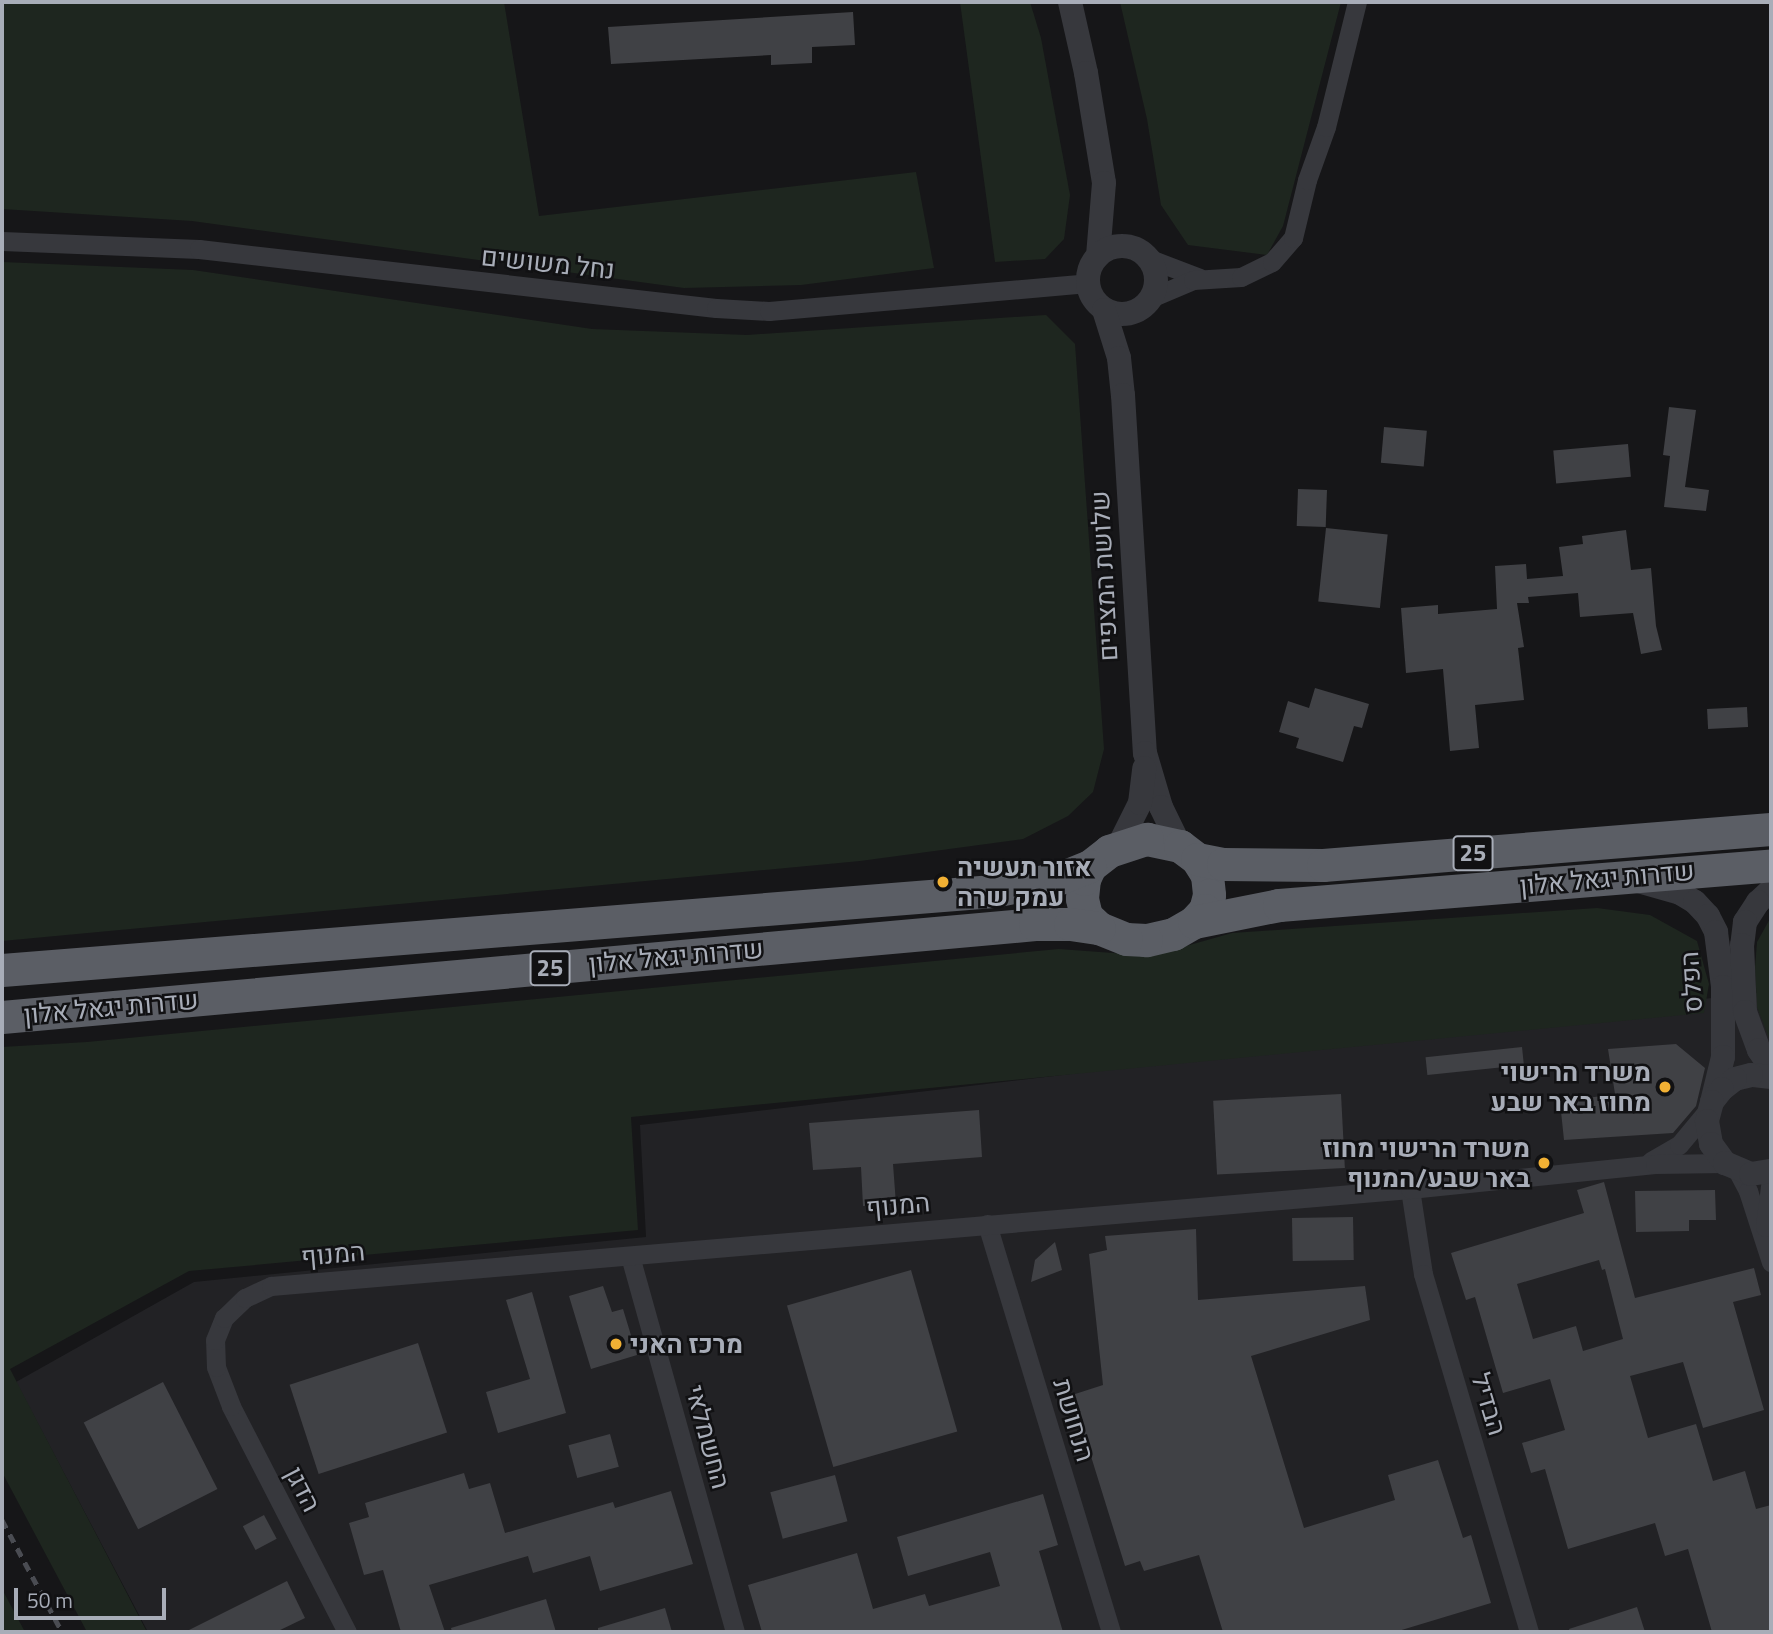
<!DOCTYPE html>
<meta charset="utf-8">
<style>
body{margin:0}
#map{position:relative;width:1773px;height:1634px;overflow:hidden;background:#161618;font-family:"Titillium Web",Heebo,sans-serif}
div>[style]{position:absolute}
[style*='--x']{left:calc(var(--x)*1px);top:calc(var(--y)*1px);width:calc(var(--w)*1px);rotate:calc(var(--a)*1deg)}
.built>*{inset:0;background:#222225}
.green>*{inset:0;background:#1e261f}
.building>*{inset:0;background:#404145;transform-origin:0 0}
.minor>*{height:19px;margin:-9.5px;padding:0 9.5px;transform-origin:9.5px;border-radius:9.5px;background:#37383d}
.tertiary>*{height:24px;margin:-12px;padding:0 12px;transform-origin:12px;border-radius:12px;background:#37383d}
.tertiary>.ring{margin:-12px;padding:0;box-sizing:content-box;background:none;border:24px solid #37383d;border-radius:50%}
.trunk>*{height:33px;margin:-16.5px;padding:0 16.5px;transform-origin:16.5px;border-radius:16.5px;background:#5b5e65}
.rail>*{height:5px;margin-top:-2.5px;transform-origin:0;background:repeating-linear-gradient(90deg,#4a4c52 0 9px,transparent 0 16px)}
.dots>*{width:19px;height:19px;translate:-50% -50%;box-sizing:border-box;border:4px solid #111113;border-radius:50%}
span{translate:-50% -50%;white-space:nowrap;text-align:center;line-height:1.15;-webkit-text-stroke:5px #111113;paint-order:stroke}
.shield-label span{padding:2px 5px;background:#111113;border:2px solid;border-radius:5px;-webkit-text-stroke-width:0}
.shield-label{font-size:24px;color:#a8adb8;font-weight:700}
.street-label{font-size:26px;color:#a8adb8}
.poi-label{font-size:26px;color:#a8adb8;font-weight:700}
.left{translate:0 -50%;text-align:left}
.right{translate:-100% -50%;text-align:right}
.frame{position:absolute;inset:0;border:4px solid #a8adb8;pointer-events:none}
.scale{position:absolute;left:14px;top:1588px;width:152px;height:32px;box-sizing:border-box;border:4px solid #a8adb8;border-top:0;padding-left:9px;font-size:21px;line-height:24px;white-space:nowrap;color:#a8adb8;-webkit-text-stroke:5px #111113;paint-order:stroke}
</style>
<div id="map">
<div class="built">
<div style="clip-path:polygon(1771px 991px,1771px 1632px,148px 1632px,16px 1382px,194px 1282px,646px 1237px,640px 1125px)"></div>
</div>
<div class="green">
<div style="clip-path:polygon(2px 2px,504px 2px,539px 216px,916px 172px,934px 268px,801px 285px,684px 288px,192px 221px,2px 209px)"></div>
<div style="clip-path:polygon(960px 2px,1030px 2px,1041px 38px,1070px 195px,1064px 239px,1045px 259px,995px 262px)"></div>
<div style="clip-path:polygon(1120px 2px,1341px 2px,1283px 226px,1267px 255px,1188px 245px,1161px 205px,1147px 119px)"></div>
<div style="clip-path:polygon(2px 262px,193px 270px,592px 329px,747px 335px,1046px 315px,1075px 344px,1104px 749px,1093px 792px,1068px 816px,1023px 839px,860px 861px,2px 941px)"></div>
<div style="clip-path:polygon(1597px 908px,1650px 915px,1697px 941px,1709px 984px,1704px 1013px,631px 1117px,638px 1230px,189px 1271px,10px 1369px,147px 1632px,87px 1632px,2px 1472px,2px 1047px,87px 1042px,1059px 949px,1140px 955px,1172px 950px,1232px 933px)"></div>
<div style="clip-path:polygon(1771px 917px,1771px 1043px,1757px 1007px,1755px 968px,1757px 942px)"></div>
<div style="clip-path:polygon(2px 1589px,25px 1632px,2px 1632px)"></div>
</div>
<div class="building">
<div style="clip-path:polygon(853px 12px,855px 45px,812px 47px,812px 63px,771px 65px,771px 55px,611px 64px,608px 27px)"></div>
<div style="clip-path:polygon(1669px 407px,1696px 410px,1685px 487px,1709px 490px,1706px 511px,1664px 507px,1670px 456px,1663px 455px)"></div>
<div style="left:1384px;top:427px;width:43px;height:36px;rotate:5deg"></div>
<div style="left:1628px;top:444px;width:33px;height:75px;rotate:85deg"></div>
<div style="left:1298px;top:489px;width:29px;height:37px;rotate:2deg"></div>
<div style="left:1326px;top:528px;width:62px;height:74px;rotate:6deg"></div>
<div style="clip-path:polygon(1626px 530px,1631px 570px,1651px 568px,1656px 626px,1662px 650px,1641px 654px,1633px 613px,1580px 617px,1578px 593px,1528px 597px,1529px 603px,1517px 603px,1524px 647px,1518px 648px,1524px 700px,1475px 705px,1479px 748px,1450px 751px,1443px 669px,1406px 673px,1401px 608px,1438px 605px,1438px 614px,1497px 609px,1495px 566px,1526px 564px,1527px 579px,1563px 576px,1559px 547px,1583px 544px,1582px 536px)"></div>
<div style="clip-path:polygon(1315px 688px,1369px 704px,1362px 728px,1354px 726px,1343px 762px,1296px 748px,1299px 738px,1279px 732px,1288px 701px,1309px 708px)"></div>
<div style="left:1747px;top:707px;width:20px;height:40px;rotate:87deg"></div>
<div style="clip-path:polygon(1676px 1044px,1705px 1068px,1696px 1106px,1673px 1133px,1564px 1140px,1560px 1102px,1615px 1094px,1608px 1049px)"></div>
<div style="left:1522px;top:1047px;width:18px;height:97px;rotate:84deg"></div>
<div style="left:1341px;top:1094px;width:74px;height:128px;rotate:87deg"></div>
<div style="clip-path:polygon(979px 1110px,982px 1157px,893px 1164px,896px 1204px,863px 1206px,861px 1167px,813px 1170px,809px 1123px)"></div>
<div style="clip-path:polygon(evenodd,1604px 1182px,1635px 1298px,1754px 1268px,1761px 1295px,1733px 1302px,1764px 1410px,1703px 1428px,1683px 1362px,1630px 1376px,1648px 1438px,1696px 1424px,1713px 1481px,1745px 1471px,1756px 1509px,1771px 1505px,1771px 1632px,1712px 1632px,1688px 1549px,1665px 1556px,1655px 1523px,1568px 1549px,1545px 1469px,1531px 1473px,1522px 1443px,1565px 1430px,1550px 1379px,1503px 1393px,1475px 1297px,1466px 1300px,1451px 1253px,1584px 1213px,1577px 1190px,1604px 1182px,1599px 1260px,1602px 1270px,1605px 1269px,1623px 1339px,1583px 1351px,1576px 1326px,1533px 1339px,1517px 1284px,1599px 1260px)"></div>
<div style="clip-path:polygon(1715px 1190px,1716px 1220px,1689px 1220px,1689px 1231px,1636px 1232px,1635px 1191px)"></div>
<div style="left:1353px;top:1217px;width:43px;height:61px;rotate:89deg"></div>
<div style="clip-path:polygon(1196px 1229px,1198px 1300px,1365px 1286px,1370px 1320px,1251px 1356px,1304px 1528px,1395px 1500px,1388px 1475px,1438px 1460px,1463px 1538px,1471px 1535px,1491px 1603px,1395px 1632px,1223px 1632px,1199px 1555px,1144px 1571px,1140px 1561px,1125px 1566px,1072px 1395px,1103px 1385px,1089px 1254px,1107px 1250px,1105px 1236px)"></div>
<div style="clip-path:polygon(1055px 1242px,1062px 1270px,1031px 1282px,1035px 1260px)"></div>
<div style="left:911px;top:1270px;width:168px;height:129px;rotate:74deg"></div>
<div style="clip-path:polygon(603px 1286px,612px 1312px,623px 1309px,637px 1355px,591px 1369px,569px 1296px)"></div>
<div style="clip-path:polygon(532px 1292px,566px 1413px,498px 1433px,486px 1392px,530px 1379px,506px 1300px)"></div>
<div style="left:418px;top:1343px;width:94px;height:135px;rotate:72deg"></div>
<div style="left:163px;top:1382px;width:120px;height:89px;rotate:63deg"></div>
<div style="left:610px;top:1434px;width:34px;height:43px;rotate:75deg"></div>
<div style="clip-path:polygon(464px 1473px,469px 1489px,490px 1483px,505px 1533px,613px 1502px,615px 1508px,671px 1491px,693px 1564px,600px 1591px,590px 1556px,533px 1573px,528px 1556px,429px 1585px,445px 1632px,401px 1632px,383px 1570px,364px 1575px,349px 1523px,369px 1517px,365px 1503px)"></div>
<div style="left:835px;top:1475px;width:48px;height:67px;rotate:75deg"></div>
<div style="clip-path:polygon(1043px 1494px,1058px 1545px,1039px 1551px,1063px 1632px,762px 1632px,748px 1585px,857px 1553px,873px 1609px,925px 1594px,929px 1606px,1000px 1586px,990px 1552px,908px 1576px,897px 1537px)"></div>
<div style="left:264px;top:1515px;width:27px;height:24px;rotate:62deg"></div>
<div style="clip-path:polygon(287px 1581px,305px 1618px,276px 1632px,185px 1632px)"></div>
<div style="clip-path:polygon(546px 1599px,556px 1632px,452px 1632px,451px 1628px)"></div>
<div style="clip-path:polygon(1637px 1607px,1645px 1632px,1570px 1632px,1569px 1629px)"></div>
<div style="clip-path:polygon(665px 1608px,672px 1632px,598px 1632px,598px 1628px)"></div>
</div>
<div class="minor">
<div style="--x:2;--y:241;--w:197;--a:2.3"></div>
<div style="--x:199;--y:249;--w:520;--a:6.51"></div>
<div style="--x:716;--y:308;--w:53;--a:3.2"></div>
<div style="--x:769;--y:311;--w:320;--a:-5"></div>
<div style="--x:1150;--y:259;--w:53;--a:20.8"></div>
<div style="--x:1153;--y:297;--w:43;--a:-23"></div>
<div style="--x:1193;--y:280;--w:48;--a:-3.6"></div>
<div style="--x:1241;--y:277;--w:34;--a:-26"></div>
<div style="--x:1272;--y:262;--w:32;--a:-49"></div>
<div style="--x:1293;--y:238;--w:60;--a:-76.4"></div>
<div style="--x:1307;--y:180;--w:56;--a:-70.3"></div>
<div style="--x:1326;--y:127;--w:129;--a:-76.1"></div>
<div style="--x:1651;--y:1161;--w:32;--a:-30"></div>
<div style="--x:1679;--y:1145;--w:47;--a:-50.2"></div>
<div style="--x:1737;--y:1170;--w:24;--a:62"></div>
<div style="--x:1748;--y:1191;--w:75;--a:72.1"></div>
<div style="--x:1410;--y:1189;--w:86;--a:81.3"></div>
<div style="--x:1423;--y:1274;--w:373;--a:73.5"></div>
<div style="--x:987;--y:1224;--w:426;--a:73.1"></div>
<div style="--x:1765;--y:1227;--w:49;--a:-83"></div>
<div style="--x:630;--y:1256;--w:390;--a:74.4"></div>
<div style="--x:347;--y:1632;--w:254;--a:-117.2"></div>
<div style="--x:231;--y:1406;--w:42;--a:-111"></div>
<div style="--x:216;--y:1367;--w:27;--a:-92"></div>
<div style="--x:215;--y:1340;--w:24;--a:-68"></div>
<div style="--x:224;--y:1318;--w:29;--a:-44"></div>
<div style="--x:245;--y:1298;--w:29;--a:-25"></div>
<div style="--x:271;--y:1286;--w:1143;--a:-4.87"></div>
<div style="--x:1410;--y:1189;--w:246;--a:-5.8"></div>
<div style="--x:1655;--y:1164;--w:70;--a:-0.8"></div>
</div>
<div class="tertiary">
<div style="--x:1070;--y:2;--w:73;--a:77.3"></div>
<div style="--x:1086;--y:73;--w:111;--a:80.7"></div>
<div style="--x:1104;--y:183;--w:73;--a:94.7"></div>
<div class="ring" style="left:1088px;top:246px;width:44px;height:44px"></div>
<div style="--x:1104;--y:310;--w:50;--a:72.6"></div>
<div style="--x:1119;--y:358;--w:37;--a:84"></div>
<div style="--x:1123;--y:395;--w:359;--a:86.5"></div>
<div style="--x:1145;--y:753;--w:56;--a:73.5"></div>
<div style="--x:1161;--y:807;--w:43;--a:64"></div>
<div style="--x:1118;--y:847;--w:49;--a:-63.4"></div>
<div style="--x:1140;--y:803;--w:35;--a:-83"></div>
<div style="--x:1638;--y:881;--w:44;--a:15.9"></div>
<div style="--x:1680;--y:893;--w:17;--a:31"></div>
<div style="--x:1695;--y:902;--w:19;--a:47"></div>
<div style="--x:1708;--y:916;--w:18;--a:63"></div>
<div style="--x:1716;--y:932;--w:55;--a:82.7"></div>
<div style="--x:1723;--y:987;--w:70;--a:90"></div>
<div style="--x:1723;--y:1057;--w:46;--a:103.7"></div>
<div style="--x:1771;--y:890;--w:18;--a:137"></div>
<div style="--x:1758;--y:902;--w:24;--a:123"></div>
<div style="--x:1745;--y:922;--w:23;--a:97"></div>
<div style="--x:1742;--y:945;--w:67;--a:87.4"></div>
<div style="--x:1745;--y:1012;--w:40;--a:69.8"></div>
<div style="--x:1759;--y:1050;--w:22;--a:56"></div>
<div style="--x:1771;--y:1077;--w:20;--a:-174"></div>
<div style="--x:1751;--y:1075;--w:16;--a:166"></div>
<div style="--x:1735;--y:1079;--w:16;--a:142"></div>
<div style="--x:1722;--y:1089;--w:16;--a:128"></div>
<div style="--x:1712;--y:1102;--w:20;--a:105"></div>
<div style="--x:1707;--y:1121;--w:23;--a:80"></div>
<div style="--x:1711;--y:1144;--w:24;--a:54"></div>
<div style="--x:1725;--y:1163;--w:28;--a:23"></div>
<div style="--x:1751;--y:1174;--w:20;--a:-9"></div>
</div>
<div class="trunk">
<div style="--x:1147;--y:839;--w:34;--a:12"></div>
<div style="--x:1180;--y:846;--w:21;--a:37"></div>
<div style="--x:1197;--y:859;--w:19;--a:58"></div>
<div style="--x:1207;--y:875;--w:20;--a:84"></div>
<div style="--x:1209;--y:895;--w:16;--a:105"></div>
<div style="--x:1205;--y:910;--w:16;--a:133"></div>
<div style="--x:1194;--y:922;--w:24;--a:150"></div>
<div style="--x:1173;--y:934;--w:28;--a:167"></div>
<div style="--x:1146;--y:940;--w:20;--a:-177"></div>
<div style="--x:1126;--y:939;--w:29;--a:-158"></div>
<div style="--x:1099;--y:928;--w:18;--a:-137"></div>
<div style="--x:1086;--y:916;--w:18;--a:-103"></div>
<div style="--x:1082;--y:898;--w:19;--a:-84"></div>
<div style="--x:1084;--y:879;--w:14;--a:-65"></div>
<div style="--x:1090;--y:866;--w:24;--a:-38"></div>
<div style="--x:1109;--y:851;--w:40;--a:-18"></div>
<div style="--x:1197;--y:859;--w:26;--a:11"></div>
<div style="--x:1223;--y:864;--w:100;--a:0.6"></div>
<div style="--x:1323;--y:865;--w:449;--a:-4.6"></div>
<div style="--x:1194;--y:922;--w:87;--a:-11.3"></div>
<div style="--x:1279;--y:905;--w:494;--a:-4.6"></div>
<div style="--x:2;--y:970;--w:994;--a:-4.56"></div>
<div style="--x:993;--y:891;--w:68;--a:-11"></div>
<div style="--x:1060;--y:878;--w:32;--a:-22"></div>
<div style="--x:2;--y:1017;--w:1037;--a:-5.14"></div>
<div style="--x:1035;--y:924;--w:35;--a:0"></div>
<div style="--x:1070;--y:924;--w:29;--a:8"></div>
</div>
<div class="rail">
<div style="--x:2;--y:1520;--w:127;--a:61.8"></div>
</div>
<div class="dots">
<div style="left:943px;top:882px;background:#f2b134"></div>
<div style="left:1665px;top:1087px;background:#f2b134"></div>
<div style="left:1544px;top:1163px;background:#f2b134"></div>
<div style="left:616px;top:1344px;background:#f2b134"></div>
</div>
<div class="shield-label">
<span style="left:1473px;top:853px">25</span>
<span style="left:550px;top:968px">25</span>
</div>
<div class="street-label">
<span style="left:548px;top:263px;rotate:6deg">נחל משושים</span>
<span style="left:1104px;top:576px;rotate:-93deg">שלושת המצפים</span>
<span style="left:1607px;top:878px;rotate:-5deg">שדרות יגאל אלון</span>
<span style="left:676px;top:956px;rotate:-5deg">שדרות יגאל אלון</span>
<span style="left:1691px;top:982px;rotate:-94deg">הפלס</span>
<span style="left:111px;top:1007px;rotate:-5deg">שדרות יגאל אלון</span>
<span style="left:898px;top:1205px;rotate:-5deg">המנוף</span>
<span style="left:333px;top:1254px;rotate:-5deg">המנוף</span>
<span style="left:1489px;top:1404px;rotate:73deg">הבדיל</span>
<span style="left:1074px;top:1420px;rotate:73deg">הנחושת</span>
<span style="left:708px;top:1437px;rotate:75deg">החשמלאי</span>
<span style="left:303px;top:1489px;rotate:63deg">הדגן</span>
</div>
<div class="poi-label">
<span class="left" style="left:957px;top:882px">אזור תעשיה<br>עמק שרה</span>
<span class="right" style="left:1651px;top:1087px">משרד הרישוי<br>מחוז באר שבע</span>
<span class="right" style="left:1530px;top:1163px">משרד הרישוי מחוז<br>באר שבע/המנוף</span>
<span class="left" style="left:630px;top:1344px">מרכז האני</span>
</div>
<div class="frame"></div>
<div class="scale">50 m</div>
</div>
